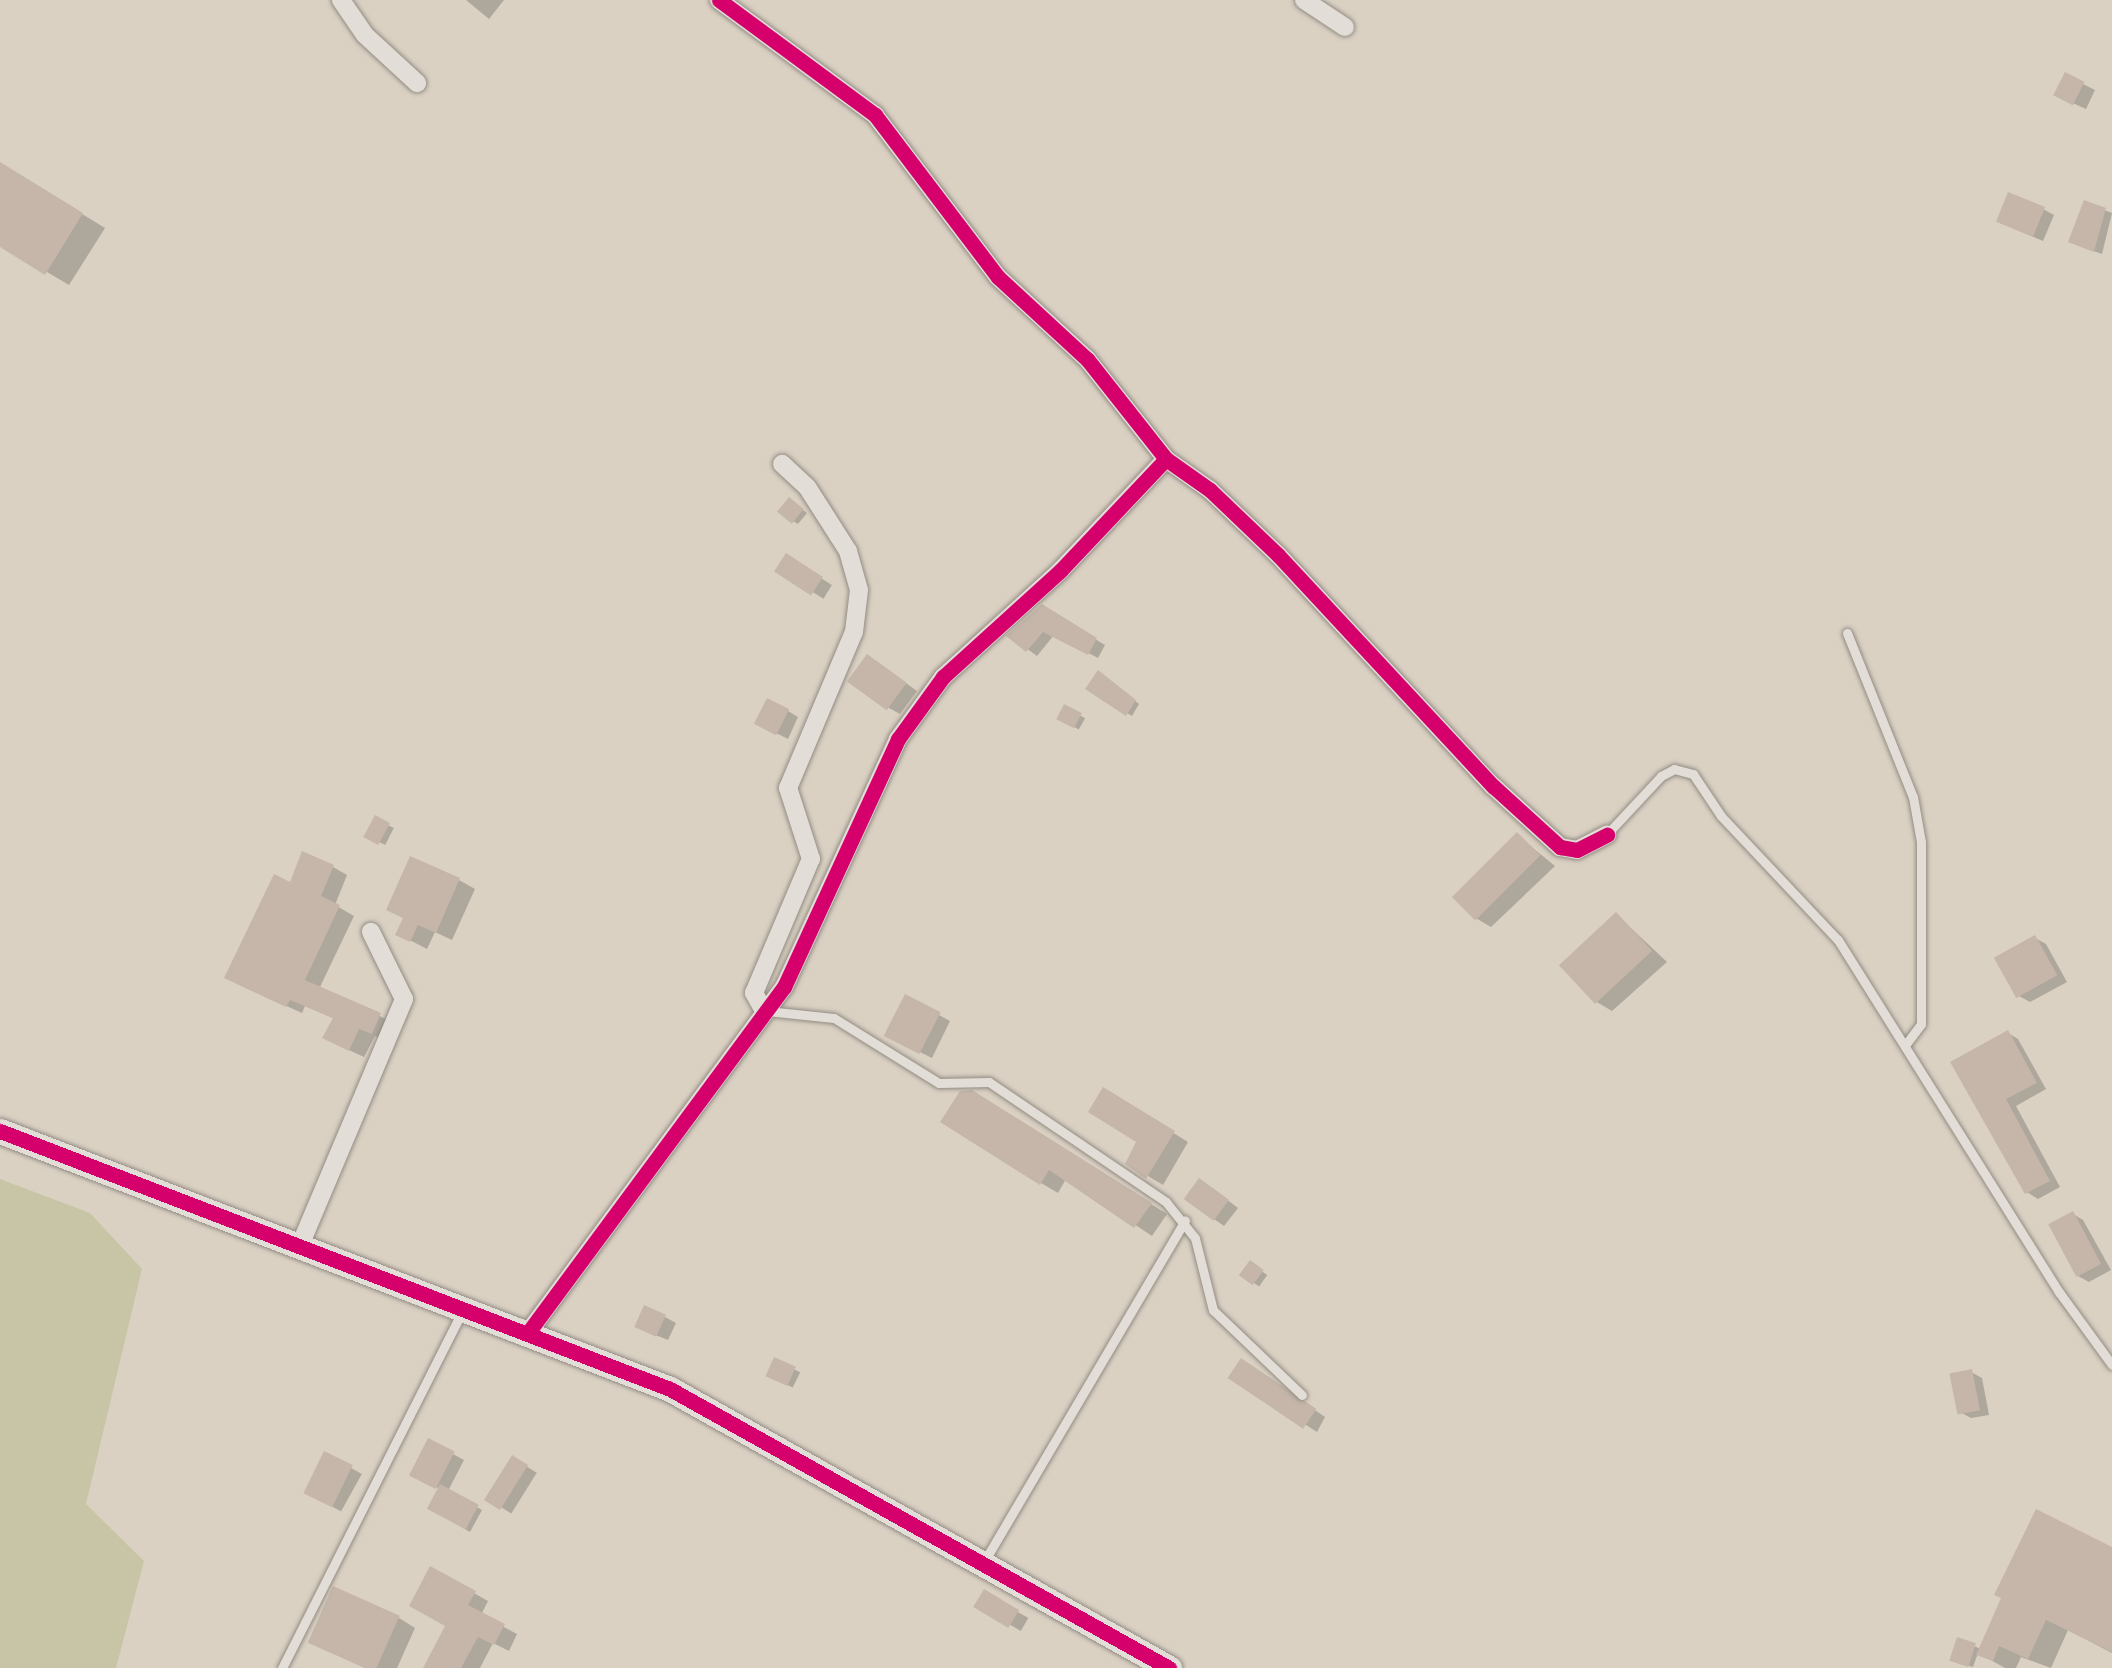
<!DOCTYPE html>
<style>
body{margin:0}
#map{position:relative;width:2112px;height:1668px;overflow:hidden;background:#dad1c3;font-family:"IM FELL English",serif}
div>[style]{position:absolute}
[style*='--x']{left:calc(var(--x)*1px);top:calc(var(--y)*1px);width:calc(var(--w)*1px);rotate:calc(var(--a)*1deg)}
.green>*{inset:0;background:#c7c5a5}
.shadow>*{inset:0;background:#0003;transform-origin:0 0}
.building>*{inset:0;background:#c5b6a9;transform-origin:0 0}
.roads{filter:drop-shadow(0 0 2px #938c83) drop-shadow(0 0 2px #938c83)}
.lane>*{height:9px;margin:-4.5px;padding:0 4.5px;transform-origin:4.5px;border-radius:4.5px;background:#e2ded7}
.street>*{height:18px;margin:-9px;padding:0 9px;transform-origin:9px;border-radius:9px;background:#e2ded7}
.secondary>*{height:25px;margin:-12.5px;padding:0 12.5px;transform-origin:12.5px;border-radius:12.5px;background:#e2ded7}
.cycleway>*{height:15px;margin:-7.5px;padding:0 7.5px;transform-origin:7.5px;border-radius:7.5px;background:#d6006c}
span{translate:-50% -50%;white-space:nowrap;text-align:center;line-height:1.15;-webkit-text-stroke:8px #ede2d2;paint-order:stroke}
</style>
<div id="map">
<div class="green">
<div style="clip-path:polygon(0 1179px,90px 1213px,142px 1269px,86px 1504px,144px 1561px,116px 1668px,0 1668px)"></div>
</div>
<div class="shadow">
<div style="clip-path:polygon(466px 0,504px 0,489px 19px)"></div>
<div style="clip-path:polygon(2067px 76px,2095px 90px,2086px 109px,2068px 101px)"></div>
<div style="clip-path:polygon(0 164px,105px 228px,69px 285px,0 244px)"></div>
<div style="clip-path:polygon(2086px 203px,2112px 213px,2102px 254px,2079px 246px)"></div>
<div style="clip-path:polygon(2043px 209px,2054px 215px,2043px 241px,2010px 227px)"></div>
<div style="clip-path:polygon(794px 503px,807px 513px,798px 524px,793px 521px)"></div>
<div style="left:787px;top:557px;width:53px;height:16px;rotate:32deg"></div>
<div style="clip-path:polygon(1042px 608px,1105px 645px,1098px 658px,1054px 635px,1037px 656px,1010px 636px)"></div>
<div style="clip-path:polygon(878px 663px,917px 691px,900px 714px,889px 708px)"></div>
<div style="clip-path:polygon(1103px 676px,1139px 704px,1132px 716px,1088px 689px)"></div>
<div style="left:1065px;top:707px;width:23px;height:13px;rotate:29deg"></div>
<div style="clip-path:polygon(788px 711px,798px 717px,788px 739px,768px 729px)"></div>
<div style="left:376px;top:819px;width:20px;height:19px;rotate:27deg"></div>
<div style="clip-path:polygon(1518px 836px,1555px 866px,1491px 927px,1474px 917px)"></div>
<div style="clip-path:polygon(333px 867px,347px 875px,335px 905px,354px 916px,320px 987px,394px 1023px,387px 1041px,375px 1036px,364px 1057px,340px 1046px,335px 1019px,305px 1006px,302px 1013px,242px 986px,291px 885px)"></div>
<div style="clip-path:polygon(459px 880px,475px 889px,452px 940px,435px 932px,427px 949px,398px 934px)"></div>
<div style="clip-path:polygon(1617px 915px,1667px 962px,1612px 1011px,1595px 1001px)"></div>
<div style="clip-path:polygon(2035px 938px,2046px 944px,2067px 982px,2030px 1002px,2019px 996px)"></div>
<div style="clip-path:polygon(906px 997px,950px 1021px,932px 1058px,898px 1041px)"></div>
<div style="clip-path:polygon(2008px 1033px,2018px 1039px,2046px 1089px,2016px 1106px,2060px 1187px,2038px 1199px,2027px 1192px,1953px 1063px)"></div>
<div style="clip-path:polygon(1104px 1090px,1188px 1142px,1163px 1185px,1128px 1164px,1139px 1141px)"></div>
<div style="clip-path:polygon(989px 1103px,1167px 1214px,1152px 1236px,1066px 1179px,1058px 1193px,1041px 1183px)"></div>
<div style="clip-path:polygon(1210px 1187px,1238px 1208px,1224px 1226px,1214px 1219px)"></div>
<div style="clip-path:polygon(2073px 1214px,2083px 1220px,2111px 1270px,2089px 1282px,2078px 1276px)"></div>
<div style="left:1250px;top:1263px;width:21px;height:14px;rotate:35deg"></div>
<div style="clip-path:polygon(665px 1317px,676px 1323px,668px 1340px,648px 1332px)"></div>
<div style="left:775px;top:1360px;width:28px;height:17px;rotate:26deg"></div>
<div style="clip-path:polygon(1253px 1368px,1325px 1417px,1317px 1432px,1231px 1377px)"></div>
<div style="clip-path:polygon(1971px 1372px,1982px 1378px,1989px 1415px,1971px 1418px,1960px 1412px)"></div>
<div style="clip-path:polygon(429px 1441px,464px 1460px,448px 1491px,482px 1510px,470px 1532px,429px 1508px,440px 1489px,412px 1474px)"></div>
<div style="left:326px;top:1454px;width:41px;height:43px;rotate:29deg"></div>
<div style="left:513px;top:1458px;width:28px;height:48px;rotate:32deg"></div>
<div style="clip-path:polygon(2112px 1549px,2112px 1653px,2068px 1630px,2051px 1668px,2021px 1657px,2016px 1668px,2005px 1668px,1978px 1653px,1973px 1667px,1957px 1662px,1959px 1640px,1981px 1649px)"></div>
<div style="clip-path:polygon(431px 1569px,488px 1601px,481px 1615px,517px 1634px,509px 1651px,493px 1643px,480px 1668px,426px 1668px,448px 1625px)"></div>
<div style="left:985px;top:1593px;width:50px;height:15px;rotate:30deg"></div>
<div style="clip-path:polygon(399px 1618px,415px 1628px,397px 1668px,365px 1668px,310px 1641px)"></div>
</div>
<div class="building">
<div style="left:2065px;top:72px;width:22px;height:26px;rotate:27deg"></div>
<div style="clip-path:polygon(0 162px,83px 213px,45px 275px,0 247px)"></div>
<div style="left:2008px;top:192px;width:40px;height:32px;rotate:22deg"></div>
<div style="clip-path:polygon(2084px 200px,2106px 208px,2094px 252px,2068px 242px)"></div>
<div style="left:789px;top:497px;width:19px;height:19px;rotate:39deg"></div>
<div style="left:786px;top:553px;width:44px;height:22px;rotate:33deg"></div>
<div style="clip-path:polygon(1042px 604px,1097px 638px,1088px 655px,1043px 632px,1026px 652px,1006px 636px)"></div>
<div style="left:867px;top:654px;width:49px;height:34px;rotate:36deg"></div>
<div style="clip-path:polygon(1098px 670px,1136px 700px,1126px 716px,1085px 689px)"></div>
<div style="left:767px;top:698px;width:25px;height:29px;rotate:27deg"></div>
<div style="left:1064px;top:704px;width:20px;height:17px;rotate:27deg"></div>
<div style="left:375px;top:815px;width:17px;height:25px;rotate:28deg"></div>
<div style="left:1517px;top:832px;width:33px;height:92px;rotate:45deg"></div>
<div style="clip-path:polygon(302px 851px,334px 865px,321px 896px,340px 905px,305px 980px,381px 1013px,372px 1034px,359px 1029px,349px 1051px,322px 1038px,333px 1018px,290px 1000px,286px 1007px,224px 978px,274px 874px,290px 882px)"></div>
<div style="clip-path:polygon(410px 856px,460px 878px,436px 933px,418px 925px,410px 942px,395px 935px,403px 918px,386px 910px)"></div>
<div style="left:1616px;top:912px;width:53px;height:78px;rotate:47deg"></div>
<div style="left:2035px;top:935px;width:46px;height:47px;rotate:61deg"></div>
<div style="left:905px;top:994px;width:40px;height:47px;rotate:27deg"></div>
<div style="clip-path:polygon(2008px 1030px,2037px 1083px,2006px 1099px,2050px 1181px,2025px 1194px,1950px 1062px)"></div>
<div style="clip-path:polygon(1103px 1087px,1175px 1131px,1146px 1179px,1125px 1164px,1136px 1142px,1088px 1112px)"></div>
<div style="clip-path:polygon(972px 1090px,1152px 1203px,1134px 1228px,1049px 1170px,1040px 1185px,940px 1122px,960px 1091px)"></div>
<div style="left:1199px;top:1178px;width:37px;height:26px;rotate:36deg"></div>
<div style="left:2073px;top:1211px;width:60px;height:28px;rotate:62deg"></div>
<div style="left:1250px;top:1260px;width:17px;height:19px;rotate:36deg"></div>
<div style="left:644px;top:1305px;width:24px;height:24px;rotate:24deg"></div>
<div style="left:774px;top:1357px;width:24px;height:21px;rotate:24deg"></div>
<div style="left:1241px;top:1358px;width:91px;height:24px;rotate:34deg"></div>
<div style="left:1972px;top:1369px;width:42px;height:23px;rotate:79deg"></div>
<div style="left:428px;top:1438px;width:30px;height:42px;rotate:27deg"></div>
<div style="left:324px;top:1451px;width:32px;height:47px;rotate:26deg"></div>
<div style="left:512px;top:1455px;width:19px;height:53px;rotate:32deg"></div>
<div style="left:440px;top:1484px;width:44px;height:28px;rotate:28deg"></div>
<div style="clip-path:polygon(2036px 1509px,2112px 1547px,2112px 1652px,2046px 1620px,2028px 1659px,1999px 1646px,1993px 1661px,1976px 1655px,2001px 1598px,1994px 1595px)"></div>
<div style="clip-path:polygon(430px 1566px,476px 1591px,468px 1605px,505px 1624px,494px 1645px,478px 1637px,461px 1668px,423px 1668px,445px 1626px,409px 1606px)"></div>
<div style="left:333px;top:1586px;width:73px;height:62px;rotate:24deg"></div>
<div style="left:984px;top:1589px;width:41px;height:21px;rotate:31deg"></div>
<div style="left:1957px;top:1637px;width:20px;height:25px;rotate:18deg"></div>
</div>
<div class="roads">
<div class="lane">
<div style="--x:1847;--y:633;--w:177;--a:68.1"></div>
<div style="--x:1913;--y:797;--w:46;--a:79.9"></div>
<div style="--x:1921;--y:842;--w:182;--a:90"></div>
<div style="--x:1921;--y:1024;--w:25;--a:127"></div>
<div style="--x:1607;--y:834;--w:79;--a:-47"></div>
<div style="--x:1661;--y:776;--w:15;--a:-28"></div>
<div style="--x:1674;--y:769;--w:20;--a:15"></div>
<div style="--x:1693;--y:774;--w:50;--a:56.3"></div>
<div style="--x:1721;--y:816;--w:170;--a:46.7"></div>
<div style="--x:1838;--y:940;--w:416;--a:57.9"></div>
<div style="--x:2059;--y:1292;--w:90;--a:54"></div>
<div style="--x:767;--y:1011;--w:67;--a:6"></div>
<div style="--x:834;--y:1018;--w:123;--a:31.8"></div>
<div style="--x:939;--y:1083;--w:50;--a:-1.1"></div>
<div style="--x:989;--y:1082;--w:214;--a:34.1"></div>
<div style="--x:1166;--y:1202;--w:46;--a:51.1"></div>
<div style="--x:1195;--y:1238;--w:74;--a:76"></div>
<div style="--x:1213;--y:1310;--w:123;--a:43.7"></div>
<div style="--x:985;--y:1560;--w:394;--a:-59.5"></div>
<div style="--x:282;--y:1668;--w:397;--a:-63.2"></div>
</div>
<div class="street">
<div style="--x:341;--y:0;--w:42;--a:55.6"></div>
<div style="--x:365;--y:35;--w:71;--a:42.7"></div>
<div style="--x:719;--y:0;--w:194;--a:36.4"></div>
<div style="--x:875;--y:115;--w:203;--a:52.8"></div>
<div style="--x:998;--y:277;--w:121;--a:42.7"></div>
<div style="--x:1087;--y:359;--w:127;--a:51.7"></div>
<div style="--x:1166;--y:459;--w:54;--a:35.2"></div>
<div style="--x:1210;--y:490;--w:94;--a:43.7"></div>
<div style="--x:1278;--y:555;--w:316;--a:47.1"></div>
<div style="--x:1493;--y:786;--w:91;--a:42.3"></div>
<div style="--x:1560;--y:847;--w:17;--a:10"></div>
<div style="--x:1577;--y:850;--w:34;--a:-27"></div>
<div style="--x:1304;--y:0;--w:49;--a:33.4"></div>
<div style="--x:764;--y:1011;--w:21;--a:-119"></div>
<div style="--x:754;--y:993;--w:146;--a:-67"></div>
<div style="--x:811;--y:859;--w:75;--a:-107.9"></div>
<div style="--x:788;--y:788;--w:169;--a:-67.1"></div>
<div style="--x:854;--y:632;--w:42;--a:-83.2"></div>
<div style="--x:859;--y:590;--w:41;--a:-105.8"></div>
<div style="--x:848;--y:551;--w:76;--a:-122.6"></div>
<div style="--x:807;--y:487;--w:34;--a:-137"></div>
<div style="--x:301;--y:1243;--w:265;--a:-67.1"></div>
<div style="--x:404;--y:999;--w:75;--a:-116.2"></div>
<div style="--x:530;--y:1330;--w:427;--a:-53.5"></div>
<div style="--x:784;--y:987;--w:273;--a:-65.3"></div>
<div style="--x:898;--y:739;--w:77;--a:-54"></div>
<div style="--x:943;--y:677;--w:158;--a:-42.2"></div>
<div style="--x:1060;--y:571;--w:154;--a:-46.6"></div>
</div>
<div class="secondary">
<div style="--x:0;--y:1131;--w:718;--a:21.06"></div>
<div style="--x:670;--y:1389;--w:572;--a:29.21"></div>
</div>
</div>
<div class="cycleway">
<div style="--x:719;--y:0;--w:194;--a:36.4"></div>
<div style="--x:875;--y:115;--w:203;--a:52.8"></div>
<div style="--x:998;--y:277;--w:121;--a:42.7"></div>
<div style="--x:1087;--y:359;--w:127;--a:51.7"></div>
<div style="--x:1166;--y:459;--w:54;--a:35.2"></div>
<div style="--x:1210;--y:490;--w:94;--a:43.7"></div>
<div style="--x:1278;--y:555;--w:316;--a:47.1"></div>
<div style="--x:1493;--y:786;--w:91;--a:42.3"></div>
<div style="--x:1560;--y:847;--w:17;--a:10"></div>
<div style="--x:1577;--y:850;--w:34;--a:-27"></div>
<div style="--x:0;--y:1131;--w:718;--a:21.06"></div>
<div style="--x:670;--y:1389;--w:572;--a:29.21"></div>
<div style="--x:530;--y:1330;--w:427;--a:-53.5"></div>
<div style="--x:784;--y:987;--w:273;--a:-65.3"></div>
<div style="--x:898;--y:739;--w:77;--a:-54"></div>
<div style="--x:943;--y:677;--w:158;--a:-42.2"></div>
<div style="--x:1060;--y:571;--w:154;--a:-46.6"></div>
</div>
</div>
